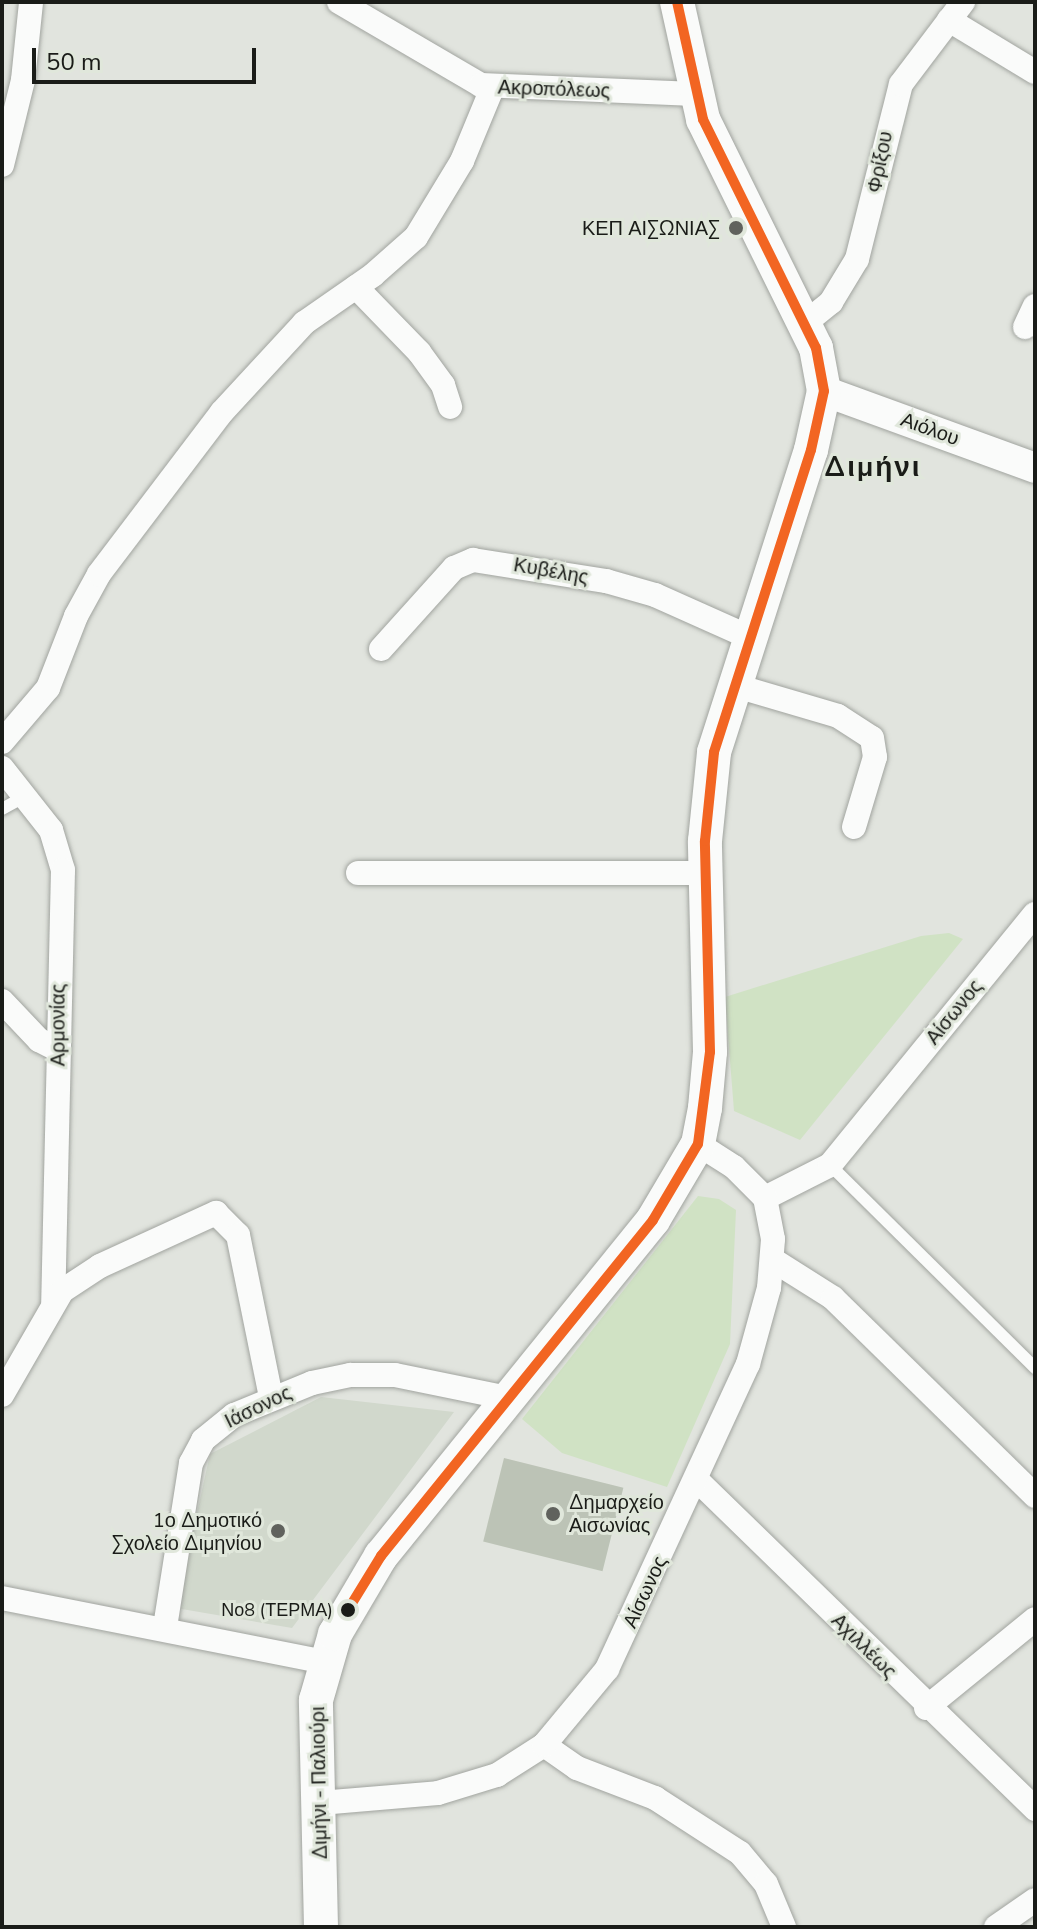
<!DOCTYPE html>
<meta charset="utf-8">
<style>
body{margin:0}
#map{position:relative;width:1037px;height:1929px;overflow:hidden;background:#e1e4de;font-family:"Nunito Sans",sans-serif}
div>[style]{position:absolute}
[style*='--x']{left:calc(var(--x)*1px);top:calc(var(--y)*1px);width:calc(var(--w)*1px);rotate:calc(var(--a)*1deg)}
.built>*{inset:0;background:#d1d8cc}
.green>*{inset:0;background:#d0e2c4}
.building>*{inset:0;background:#bcc3b6;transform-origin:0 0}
.roads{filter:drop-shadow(0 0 2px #a1a49f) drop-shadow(0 0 2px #a1a49f)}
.service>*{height:12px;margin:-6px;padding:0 6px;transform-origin:6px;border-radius:6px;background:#fafbfa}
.minor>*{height:24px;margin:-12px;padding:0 12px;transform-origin:12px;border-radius:12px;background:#fafbfa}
.tertiary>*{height:30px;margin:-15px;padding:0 15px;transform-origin:15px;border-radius:15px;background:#fafbfa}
.secondary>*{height:34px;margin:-17px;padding:0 17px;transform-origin:17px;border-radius:17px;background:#fafbfa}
.bus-1>*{height:10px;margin:-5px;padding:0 5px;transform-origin:5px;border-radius:5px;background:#f26522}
.dots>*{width:22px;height:22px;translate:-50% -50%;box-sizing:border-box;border:4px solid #e0e7db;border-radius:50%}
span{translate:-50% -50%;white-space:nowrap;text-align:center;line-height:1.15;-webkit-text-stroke:6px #e0e7db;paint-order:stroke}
.bus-label{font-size:18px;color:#1a1c18}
.right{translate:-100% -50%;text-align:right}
.street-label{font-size:20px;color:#1a1c18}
.poi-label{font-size:20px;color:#1a1c18}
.left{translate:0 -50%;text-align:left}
.district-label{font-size:28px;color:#1a1c18;font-weight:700;letter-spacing:2px}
.frame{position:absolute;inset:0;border:4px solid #1a1c18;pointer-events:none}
.scale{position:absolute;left:32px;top:48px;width:224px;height:36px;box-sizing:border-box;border:4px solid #1a1c18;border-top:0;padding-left:10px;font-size:24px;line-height:28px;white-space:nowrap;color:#1a1c18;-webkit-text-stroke:6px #e0e7db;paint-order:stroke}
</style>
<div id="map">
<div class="built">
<div style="clip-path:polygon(321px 1397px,454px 1412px,292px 1628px,176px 1608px,210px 1454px)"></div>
</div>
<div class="green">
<div style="clip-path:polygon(949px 933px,963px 939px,800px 1140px,734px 1111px,725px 997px,921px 936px)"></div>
<div style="clip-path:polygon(698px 1196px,719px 1199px,736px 1210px,730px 1344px,667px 1487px,562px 1453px,522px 1419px)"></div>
</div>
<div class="building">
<div style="left:504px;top:1458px;width:123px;height:86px;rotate:14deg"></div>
</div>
<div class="roads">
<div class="service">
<div style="--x:2;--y:809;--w:29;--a:-29"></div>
<div style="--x:830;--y:1165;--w:289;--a:44.7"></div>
</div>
<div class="minor">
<div style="--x:339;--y:2;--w:164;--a:30.3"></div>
<div style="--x:481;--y:85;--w:214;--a:2.4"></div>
<div style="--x:949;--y:20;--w:100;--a:31.2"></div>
<div style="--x:2;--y:165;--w:88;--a:-76.1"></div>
<div style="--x:23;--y:80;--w:78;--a:-84.1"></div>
<div style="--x:356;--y:287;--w:91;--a:45.9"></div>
<div style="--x:419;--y:352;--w:41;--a:54"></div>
<div style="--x:443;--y:385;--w:23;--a:72"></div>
<div style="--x:804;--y:324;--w:35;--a:-39"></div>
<div style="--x:831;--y:302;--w:50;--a:-58.8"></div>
<div style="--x:857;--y:259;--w:180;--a:-75.9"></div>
<div style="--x:901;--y:84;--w:103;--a:-52.9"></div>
<div style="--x:1025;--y:327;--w:23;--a:-65"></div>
<div style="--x:381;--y:649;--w:109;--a:-48"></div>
<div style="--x:454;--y:568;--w:21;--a:-23"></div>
<div style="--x:473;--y:560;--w:135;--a:9"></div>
<div style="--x:606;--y:581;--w:51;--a:15.9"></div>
<div style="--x:655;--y:595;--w:103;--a:24.1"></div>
<div style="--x:733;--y:685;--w:109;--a:16.4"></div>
<div style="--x:838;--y:716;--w:40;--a:32.9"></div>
<div style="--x:872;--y:738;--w:19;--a:81"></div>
<div style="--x:875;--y:757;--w:73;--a:106.7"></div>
<div style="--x:2;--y:742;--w:71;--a:-49.6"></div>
<div style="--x:48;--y:688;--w:77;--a:-68.7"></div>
<div style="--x:76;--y:616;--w:48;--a:-61.3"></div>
<div style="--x:99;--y:574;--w:203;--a:-52.8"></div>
<div style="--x:222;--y:412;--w:121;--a:-47.3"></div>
<div style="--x:304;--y:323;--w:84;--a:-34.8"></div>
<div style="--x:373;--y:275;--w:57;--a:-41.5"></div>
<div style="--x:416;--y:237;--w:89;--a:-58.8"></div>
<div style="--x:462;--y:161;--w:81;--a:-67.5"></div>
<div style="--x:2;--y:768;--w:79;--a:51.7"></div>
<div style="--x:51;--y:830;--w:42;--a:73.3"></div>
<div style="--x:63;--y:870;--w:432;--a:91.3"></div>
<div style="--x:358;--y:873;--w:348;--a:0"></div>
<div style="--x:2;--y:1001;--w:54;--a:46.5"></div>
<div style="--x:39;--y:1040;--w:22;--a:27"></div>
<div style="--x:765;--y:1198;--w:73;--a:-26.9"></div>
<div style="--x:830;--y:1165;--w:324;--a:-50.8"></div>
<div style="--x:773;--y:1260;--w:71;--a:32.3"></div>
<div style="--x:833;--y:1298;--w:283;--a:44.4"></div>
<div style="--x:2;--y:1395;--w:120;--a:-60"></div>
<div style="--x:62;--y:1291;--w:45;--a:-33.3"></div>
<div style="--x:100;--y:1266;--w:128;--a:-24.6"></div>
<div style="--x:216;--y:1213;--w:31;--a:45"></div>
<div style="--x:238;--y:1235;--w:165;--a:78.5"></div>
<div style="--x:697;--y:1480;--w:472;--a:44.2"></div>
<div style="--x:2;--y:1598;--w:329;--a:11.2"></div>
<div style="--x:165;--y:1627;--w:166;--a:-81"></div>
<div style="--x:191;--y:1463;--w:26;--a:-62"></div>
<div style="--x:203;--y:1440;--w:40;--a:-39"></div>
<div style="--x:234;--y:1415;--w:84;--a:-22.3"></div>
<div style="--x:312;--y:1383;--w:39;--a:-12"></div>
<div style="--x:350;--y:1375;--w:45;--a:0"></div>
<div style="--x:395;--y:1375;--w:115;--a:11.5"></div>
<div style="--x:926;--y:1708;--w:141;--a:-39.2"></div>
<div style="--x:544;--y:1745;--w:40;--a:34.9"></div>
<div style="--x:577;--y:1768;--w:84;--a:21"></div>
<div style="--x:655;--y:1798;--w:101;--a:32.9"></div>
<div style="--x:740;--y:1853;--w:40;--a:50"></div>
<div style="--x:766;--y:1884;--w:47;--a:67.3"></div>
<div style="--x:320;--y:1803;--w:118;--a:-4.8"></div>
<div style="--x:438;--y:1793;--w:62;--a:-17"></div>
<div style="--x:497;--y:1775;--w:56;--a:-32.6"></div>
<div style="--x:544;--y:1745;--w:99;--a:-50.3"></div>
<div style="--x:607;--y:1669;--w:336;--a:-65.2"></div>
<div style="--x:748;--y:1364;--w:79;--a:-74.6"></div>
<div style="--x:769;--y:1288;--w:49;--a:-85.3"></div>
<div style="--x:773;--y:1239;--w:42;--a:-101"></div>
<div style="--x:765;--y:1198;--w:44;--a:-135"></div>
<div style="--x:734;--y:1167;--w:43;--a:-147.4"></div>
<div style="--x:996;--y:1927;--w:47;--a:-34.7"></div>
</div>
<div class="tertiary">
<div style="--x:824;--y:391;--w:225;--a:20"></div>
</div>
<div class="secondary">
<div style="--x:321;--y:1927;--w:227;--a:-91.3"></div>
<div style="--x:316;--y:1700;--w:69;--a:-73.9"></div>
<div style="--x:335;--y:1634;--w:91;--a:-59.5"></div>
<div style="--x:381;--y:1556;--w:432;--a:-51"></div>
<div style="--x:653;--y:1220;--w:88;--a:-59.4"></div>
<div style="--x:698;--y:1144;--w:37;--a:-79"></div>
<div style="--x:705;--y:1108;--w:56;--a:-84.9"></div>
<div style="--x:710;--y:1052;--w:211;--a:-91.4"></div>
<div style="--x:705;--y:841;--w:89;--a:-84.2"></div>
<div style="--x:714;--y:752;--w:317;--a:-72.2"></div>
<div style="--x:811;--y:450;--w:60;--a:-77.6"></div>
<div style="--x:824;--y:391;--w:44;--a:-100.5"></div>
<div style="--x:816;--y:348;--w:255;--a:-116.3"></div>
<div style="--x:703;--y:119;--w:120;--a:-102.5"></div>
</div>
</div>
<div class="bus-1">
<div style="--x:346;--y:1613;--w:67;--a:-58.4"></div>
<div style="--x:381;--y:1556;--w:432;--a:-51"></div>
<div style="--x:653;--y:1220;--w:88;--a:-59.4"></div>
<div style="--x:698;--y:1144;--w:93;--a:-82.6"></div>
<div style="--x:710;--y:1052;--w:211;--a:-91.4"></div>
<div style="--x:705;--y:841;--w:89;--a:-84.2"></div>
<div style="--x:714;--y:752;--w:317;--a:-72.2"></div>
<div style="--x:811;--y:450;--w:60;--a:-77.6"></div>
<div style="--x:824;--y:391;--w:44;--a:-100.5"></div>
<div style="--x:816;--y:348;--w:255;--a:-116.3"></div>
<div style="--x:703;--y:119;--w:120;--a:-102.5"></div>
</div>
<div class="dots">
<div style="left:736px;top:228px;background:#60625d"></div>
<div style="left:553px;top:1514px;background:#60625d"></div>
<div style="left:278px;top:1531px;background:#60625d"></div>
<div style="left:348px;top:1610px;background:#1a1c18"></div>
</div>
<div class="bus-label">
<span class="right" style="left:333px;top:1610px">Νο8 (ΤΕΡΜΑ)</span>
</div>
<div class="street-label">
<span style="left:554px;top:89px;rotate:2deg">Ακροπόλεως</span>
<span style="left:880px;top:162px;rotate:-79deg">Φρίξου</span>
<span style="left:930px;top:429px;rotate:20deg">Αιόλου</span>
<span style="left:551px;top:571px;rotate:10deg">Κυβέλης</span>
<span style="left:954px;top:1012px;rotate:-51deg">Αίσωνος</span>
<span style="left:58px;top:1025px;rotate:-90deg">Αρμονίας</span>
<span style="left:258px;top:1407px;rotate:-26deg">Ιάσονος</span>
<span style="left:645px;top:1592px;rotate:-65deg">Αίσωνος</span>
<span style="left:864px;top:1646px;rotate:45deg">Αχιλλέως</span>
<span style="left:319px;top:1783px;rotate:-91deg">Διμήνι - Παλιούρι</span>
</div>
<div class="poi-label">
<span class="right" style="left:720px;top:228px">ΚΕΠ ΑΙΣΩΝΙΑΣ</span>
<span class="left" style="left:569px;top:1514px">Δημαρχείο<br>Αισωνίας</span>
<span class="right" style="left:262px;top:1532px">1ο Δημοτικό<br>Σχολείο Διμηνίου</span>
</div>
<div class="district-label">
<span style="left:873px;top:467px">Διμήνι</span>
</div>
<div class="frame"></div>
<div class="scale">50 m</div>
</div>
